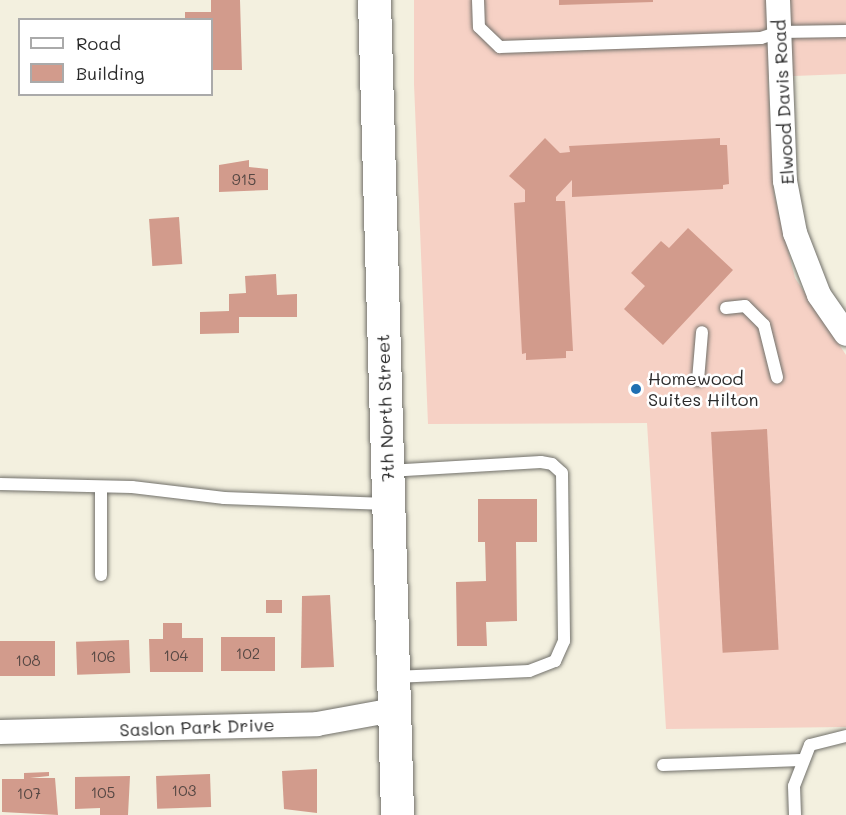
<!DOCTYPE html>
<style>
body{margin:0}
#map{position:relative;width:846px;height:815px;overflow:hidden;background:#f3f0df;font-family:Mali,sans-serif}
div>[style]{position:absolute}
[style*='--x']{left:calc(var(--x)*1px);top:calc(var(--y)*1px);width:calc(var(--w)*1px);rotate:calc(var(--a)*1deg)}
.built>*{inset:0;background:#f6d1c5}
.building>*{inset:0;background:#d29b8c;transform-origin:0 0}
.roads{filter:drop-shadow(0 0 2px #71706a) drop-shadow(0 0 2px #71706a)}
.lane>*{height:12px;margin:-6px;padding:0 6px;transform-origin:6px;border-radius:6px;background:#fff}
.street>*{height:24px;margin:-12px;padding:0 12px;transform-origin:12px;border-radius:12px;background:#fff}
.secondary>*{height:33px;margin:-16.5px;padding:0 16.5px;transform-origin:16.5px;border-radius:16.5px;background:#fff}
.dots>*{width:16px;height:16px;translate:-50% -50%;box-sizing:border-box;border:3px solid #fff;border-radius:50%}
span{translate:-50% -50%;white-space:nowrap;text-align:center;line-height:1.15;-webkit-text-stroke:5px #fff;paint-order:stroke}
.number-label{font-size:15px;color:#554743}
.number-label span{-webkit-text-stroke-width:0}
.street-label{font-size:18px;color:#2b2b2b}
.poi-label{font-size:18px;color:#2b2b2b}
.left{translate:0 -50%;text-align:left}
.legend{position:absolute;left:18px;top:18px;width:195px;height:78px;box-sizing:border-box;background:#fff;border:2px solid #aaa;margin:0;padding:8px 10px;list-style:none;font-size:18px;color:#2b2b2b}
.legend li{display:flex;align-items:center;gap:12px;height:30px}
.legend b{width:30px;border:2px solid #aaa}
</style>
<div id="map">
<div class="built">
<div style="clip-path:polygon(414px 0,846px 0,846px 74px,768px 77px,774px 194px,795px 278px,846px 355px,846px 727px,666px 729px,647px 423px,428px 424px,414px 84px)"></div>
</div>
<div class="building">
<div style="clip-path:polygon(211px 0,240px 0,242px 70px,212px 70px,212px 20px,185px 20px,185px 12px,211px 12px)"></div>
<div style="clip-path:polygon(559px 0,653px 0,653px 2px,559px 5px)"></div>
<div style="clip-path:polygon(545px 138px,560px 153px,570px 152px,569px 146px,720px 138px,720px 145px,727px 145px,729px 184px,723px 185px,723px 189px,572px 197px,572px 180px,556px 197px,556px 201px,565px 201px,573px 351px,566px 351px,566px 358px,526px 360px,526px 353px,522px 354px,514px 203px,525px 202px,525px 190px,509px 176px)"></div>
<div style="clip-path:polygon(249px 160px,249px 167px,268px 169px,268px 190px,219px 192px,219px 165px)"></div>
<div style="left:179px;top:217px;width:47px;height:30px;rotate:86deg"></div>
<div style="clip-path:polygon(688px 228px,733px 270px,663px 345px,624px 309px,645px 286px,631px 273px,661px 241px,669px 248px)"></div>
<div style="clip-path:polygon(276px 274px,277px 295px,297px 294px,297px 317px,239px 317px,239px 333px,200px 334px,200px 312px,229px 311px,229px 294px,246px 293px,245px 276px)"></div>
<div style="left:767px;top:429px;width:221px;height:56px;rotate:87deg"></div>
<div style="clip-path:polygon(478px 499px,537px 499px,537px 542px,516px 542px,517px 621px,486px 622px,487px 646px,457px 646px,456px 582px,486px 581px,485px 542px,478px 542px)"></div>
<div style="clip-path:polygon(330px 595px,334px 667px,301px 668px,302px 596px)"></div>
<div style="left:266px;top:600px;width:16px;height:13px"></div>
<div style="clip-path:polygon(163px 623px,182px 623px,182px 638px,203px 638px,203px 672px,150px 672px,149px 639px,163px 639px)"></div>
<div style="left:275px;top:637px;width:34px;height:54px;rotate:90deg"></div>
<div style="left:129px;top:640px;width:33px;height:53px;rotate:88deg"></div>
<div style="left:55px;top:641px;width:35px;height:55px;rotate:90deg"></div>
<div style="clip-path:polygon(317px 769px,317px 813px,284px 809px,282px 771px)"></div>
<div style="clip-path:polygon(49px 772px,49px 776px,30px 778px,55px 778px,58px 815px,2px 812px,2px 779px,24px 779px,24px 773px)"></div>
<div style="left:210px;top:774px;width:33px;height:54px;rotate:88deg"></div>
<div style="clip-path:polygon(130px 776px,128px 815px,100px 815px,100px 808px,75px 809px,75px 777px)"></div>
</div>
<div class="roads">
<div class="lane">
<div style="--x:478;--y:0;--w:27;--a:88"></div>
<div style="--x:479;--y:27;--w:29;--a:44"></div>
<div style="--x:500;--y:47;--w:261;--a:-2"></div>
<div style="--x:761;--y:38;--w:20;--a:-18"></div>
<div style="--x:780;--y:32;--w:66;--a:-0.9"></div>
<div style="--x:726;--y:308;--w:19;--a:-6"></div>
<div style="--x:745;--y:306;--w:27;--a:45"></div>
<div style="--x:764;--y:325;--w:54;--a:76"></div>
<div style="--x:698;--y:380;--w:48;--a:-85.2"></div>
<div style="--x:388;--y:471;--w:153;--a:-3.4"></div>
<div style="--x:541;--y:462;--w:11;--a:10"></div>
<div style="--x:552;--y:464;--w:13;--a:42"></div>
<div style="--x:562;--y:473;--w:168;--a:89.3"></div>
<div style="--x:564;--y:641;--w:22;--a:114"></div>
<div style="--x:555;--y:661;--w:28;--a:159"></div>
<div style="--x:529;--y:671;--w:135;--a:177.5"></div>
<div style="--x:0;--y:484;--w:132;--a:1.3"></div>
<div style="--x:132;--y:487;--w:93;--a:6.8"></div>
<div style="--x:224;--y:498;--w:163;--a:2.1"></div>
<div style="--x:101;--y:575;--w:88;--a:-90"></div>
<div style="--x:663;--y:765;--w:138;--a:-2.1"></div>
<div style="--x:795;--y:815;--w:29;--a:-92"></div>
<div style="--x:794;--y:786;--w:44;--a:-68.7"></div>
<div style="--x:810;--y:745;--w:37;--a:-14"></div>
</div>
<div class="street">
<div style="--x:778;--y:0;--w:181;--a:87.8"></div>
<div style="--x:785;--y:181;--w:53;--a:79.1"></div>
<div style="--x:795;--y:233;--w:66;--a:68.8"></div>
<div style="--x:819;--y:295;--w:47;--a:55.3"></div>
<div style="--x:0;--y:732;--w:317;--a:-1.4"></div>
<div style="--x:317;--y:724;--w:78;--a:-10.3"></div>
</div>
<div class="secondary">
<div style="--x:374;--y:0;--w:815;--a:88.38"></div>
</div>
</div>
<div class="dots">
<div style="left:636px;top:389px;background:#1f6fb2"></div>
</div>
<div class="number-label">
<span style="left:244px;top:180px">915</span>
<span style="left:248px;top:654px">102</span>
<span style="left:176px;top:656px">104</span>
<span style="left:103px;top:657px">106</span>
<span style="left:28px;top:661px">108</span>
<span style="left:184px;top:791px">103</span>
<span style="left:103px;top:793px">105</span>
<span style="left:29px;top:794px">107</span>
</div>
<div class="street-label">
<span style="left:783px;top:102px;rotate:-93deg">Elwood Davis Road</span>
<span style="left:385px;top:408px;rotate:-92deg">7th North Street</span>
<span style="left:197px;top:727px;rotate:-2deg">Saslon Park Drive</span>
</div>
<div class="poi-label">
<span class="left" style="left:648px;top:389px">Homewood<br>Suites Hilton</span>
</div>
<ul class="legend">
<li><b style="height:8px;background:#fff"></b>Road</li>
<li><b style="height:16px;background:#d29b8c"></b>Building</li>
</ul>
</div>
